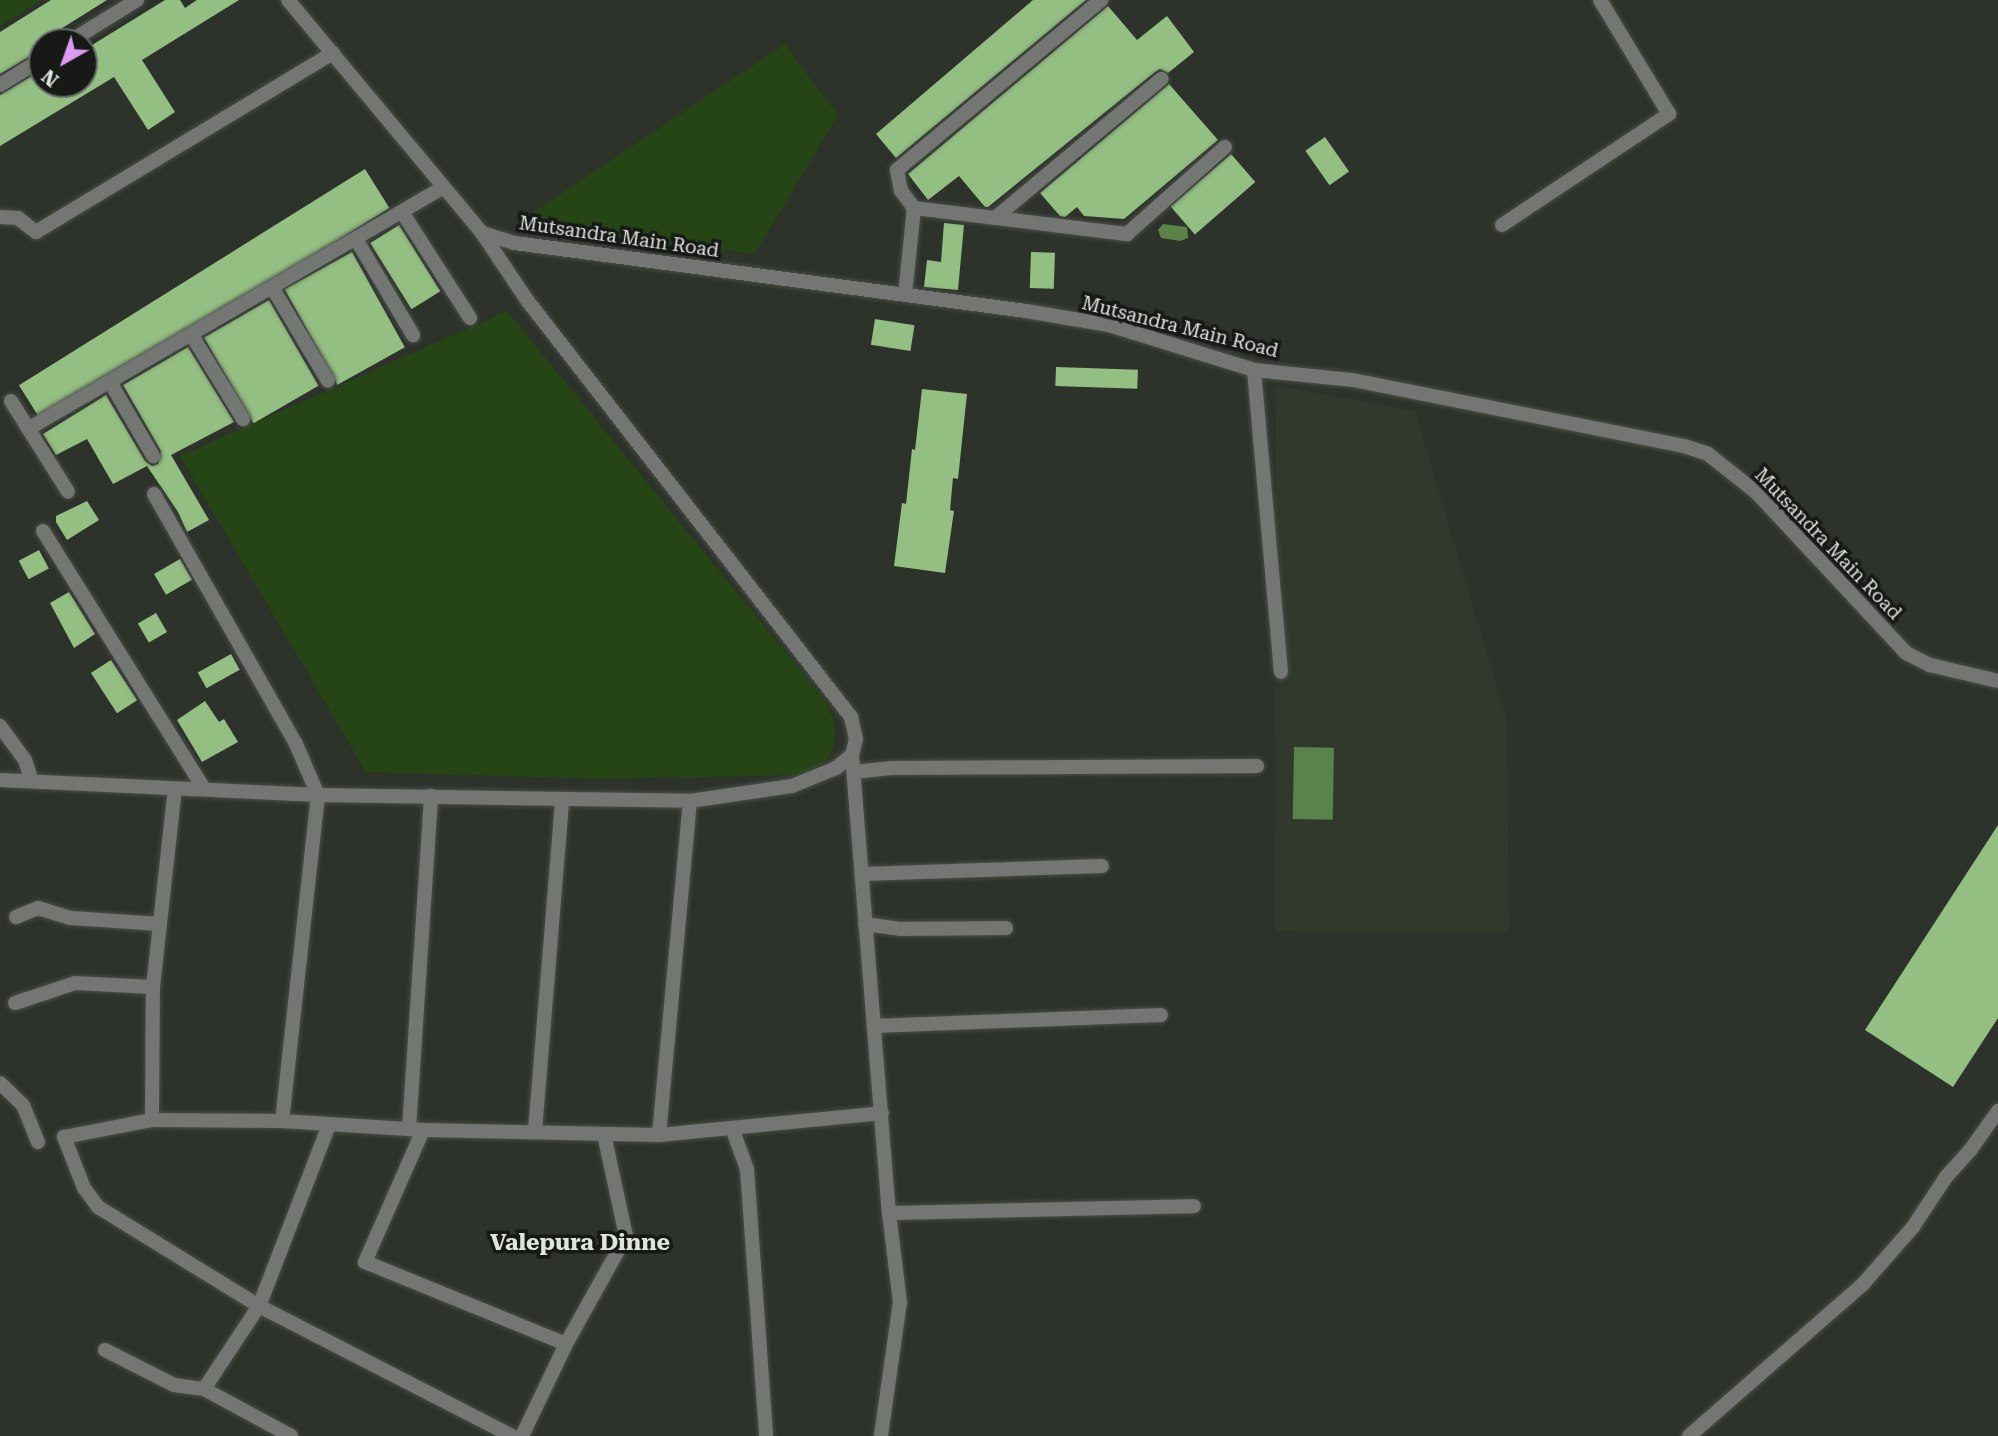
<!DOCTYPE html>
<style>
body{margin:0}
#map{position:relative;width:1998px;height:1436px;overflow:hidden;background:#2d322b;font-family:"Roboto Serif",serif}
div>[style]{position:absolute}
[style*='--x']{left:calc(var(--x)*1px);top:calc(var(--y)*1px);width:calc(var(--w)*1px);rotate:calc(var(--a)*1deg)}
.built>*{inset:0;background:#30392c}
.green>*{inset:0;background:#254514}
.water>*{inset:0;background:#5a8249;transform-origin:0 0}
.building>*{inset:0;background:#94bf83;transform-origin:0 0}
.roads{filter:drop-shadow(0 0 2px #494e47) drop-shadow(0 0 2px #494e47)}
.minor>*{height:14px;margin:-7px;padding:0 7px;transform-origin:7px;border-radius:7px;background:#737672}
.tertiary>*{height:14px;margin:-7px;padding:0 7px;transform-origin:7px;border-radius:7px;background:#737672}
span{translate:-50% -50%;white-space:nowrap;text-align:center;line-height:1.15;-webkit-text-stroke:7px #171916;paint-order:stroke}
.street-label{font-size:19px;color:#dfe2dd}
.quarter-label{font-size:23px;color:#dee5db;font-weight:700}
.north{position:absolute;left:28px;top:28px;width:70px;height:70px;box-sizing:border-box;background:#171916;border:2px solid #676966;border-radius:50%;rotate:220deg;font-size:19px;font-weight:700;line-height:28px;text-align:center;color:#dfe2dd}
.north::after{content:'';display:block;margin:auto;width:24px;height:32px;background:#dc99f4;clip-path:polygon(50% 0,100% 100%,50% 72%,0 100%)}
</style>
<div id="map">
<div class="built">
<div style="clip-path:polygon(1276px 385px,1415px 411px,1507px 720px,1509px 932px,1274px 931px)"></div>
</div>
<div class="green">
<div style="clip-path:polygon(0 0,42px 0,0 26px)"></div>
<div style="clip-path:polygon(785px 44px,838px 115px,755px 254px,519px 222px)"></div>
<div style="clip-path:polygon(507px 311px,825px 700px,834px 720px,834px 744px,830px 756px,815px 769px,797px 775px,603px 779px,366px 772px,180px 456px)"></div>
</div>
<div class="water">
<div style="clip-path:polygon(1163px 224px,1187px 227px,1188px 238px,1180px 241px,1161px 238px,1158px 230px)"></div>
<div style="left:1294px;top:747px;width:40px;height:72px;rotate:1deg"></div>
</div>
<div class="building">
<div style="clip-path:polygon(51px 0,107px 0,40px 42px,42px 49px,0 74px,0 32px)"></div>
<div style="clip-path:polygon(165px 0,180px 0,185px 8px,197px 0,239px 0,142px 60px,175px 112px,148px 130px,114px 77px,0 146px,0 95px,42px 70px,42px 84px,84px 84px,84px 50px)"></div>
<div style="clip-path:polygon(1033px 0,1086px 0,896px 158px,876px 134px)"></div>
<div style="clip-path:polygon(1108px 6px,1137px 40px,1167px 16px,1194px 52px,1168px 73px,1160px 69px,1155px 72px,988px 207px,985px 207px,959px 176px,928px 200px,908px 174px)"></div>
<div style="clip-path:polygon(1169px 84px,1218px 140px,1124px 219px,1084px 216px,1077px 207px,1065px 217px,1060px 216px,1040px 193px)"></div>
<div style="left:1325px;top:137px;width:42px;height:24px;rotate:55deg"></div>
<div style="left:1231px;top:154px;width:37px;height:80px;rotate:49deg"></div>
<div style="left:365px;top:169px;width:46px;height:408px;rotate:58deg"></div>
<div style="clip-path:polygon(944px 223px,964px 225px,958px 290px,924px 287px,927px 260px,941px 262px)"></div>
<div style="left:399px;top:225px;width:78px;height:34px;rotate:58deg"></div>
<div style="left:352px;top:252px;width:109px;height:77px;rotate:61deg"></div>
<div style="left:1031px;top:252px;width:24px;height:36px;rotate:2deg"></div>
<div style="left:269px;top:300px;width:99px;height:75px;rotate:60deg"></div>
<div style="left:875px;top:319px;width:40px;height:26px;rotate:9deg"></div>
<div style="clip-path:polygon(188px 347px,234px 422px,171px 455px,209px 520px,187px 532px,178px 512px,147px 466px,113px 484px,87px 439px,56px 455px,43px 434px,106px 395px,145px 461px,152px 466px,158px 464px,161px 451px,123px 385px)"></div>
<div style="left:1056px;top:367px;width:82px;height:19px;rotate:2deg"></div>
<div style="clip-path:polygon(922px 389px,967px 394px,958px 479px,953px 478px,950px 510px,954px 511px,945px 573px,894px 566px,902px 503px,906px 504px,912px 449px,915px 450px)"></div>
<div style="clip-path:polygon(87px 501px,99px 520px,67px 540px,56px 522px,56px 516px)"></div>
<div style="left:39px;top:550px;width:21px;height:23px;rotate:62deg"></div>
<div style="left:180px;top:559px;width:24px;height:30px;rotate:60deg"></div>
<div style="clip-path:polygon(69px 592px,95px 634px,74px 648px,50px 603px)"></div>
<div style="left:156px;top:613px;width:22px;height:21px;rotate:60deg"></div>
<div style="left:231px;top:654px;width:18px;height:38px;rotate:61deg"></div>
<div style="left:111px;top:660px;width:48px;height:24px;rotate:57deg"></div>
<div style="clip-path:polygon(205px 701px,219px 722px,224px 719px,238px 742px,202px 762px,177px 720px)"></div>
<div style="clip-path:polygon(1998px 825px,1998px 1018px,1953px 1087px,1865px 1030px)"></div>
</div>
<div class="roads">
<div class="minor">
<div style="--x:69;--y:42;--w:80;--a:-31.7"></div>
<div style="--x:0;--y:85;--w:49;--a:-31.8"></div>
<div style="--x:914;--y:208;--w:215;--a:7"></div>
<div style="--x:1127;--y:234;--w:131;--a:-41.6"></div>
<div style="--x:402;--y:212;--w:126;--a:57.3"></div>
<div style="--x:0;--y:217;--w:18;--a:3"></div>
<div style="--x:18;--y:218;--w:23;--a:38"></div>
<div style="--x:36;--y:232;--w:347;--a:-31.1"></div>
<div style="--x:995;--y:218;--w:217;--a:-39.9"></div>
<div style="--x:1502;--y:225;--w:201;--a:-33.6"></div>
<div style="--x:1669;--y:114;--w:133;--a:-121.2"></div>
<div style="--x:356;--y:239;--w:112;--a:59.3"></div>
<div style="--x:272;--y:287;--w:109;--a:59.2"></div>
<div style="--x:905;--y:295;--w:87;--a:-84.1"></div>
<div style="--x:914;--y:208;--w:21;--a:-127"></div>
<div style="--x:901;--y:191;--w:21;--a:-101"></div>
<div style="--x:897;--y:170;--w:266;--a:-39.8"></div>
<div style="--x:191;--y:334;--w:100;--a:58.5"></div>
<div style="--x:1254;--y:370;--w:303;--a:84.9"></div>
<div style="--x:110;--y:382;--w:86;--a:59.8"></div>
<div style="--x:11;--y:401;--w:107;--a:57.9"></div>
<div style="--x:28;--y:429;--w:481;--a:-30.2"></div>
<div style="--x:154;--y:494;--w:288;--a:60.4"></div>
<div style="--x:296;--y:744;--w:56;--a:66.7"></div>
<div style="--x:318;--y:795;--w:328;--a:96.3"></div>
<div style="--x:43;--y:531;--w:304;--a:58"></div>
<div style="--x:0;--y:726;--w:42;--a:53.7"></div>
<div style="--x:25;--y:760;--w:22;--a:72"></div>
<div style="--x:852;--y:755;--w:459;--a:85.4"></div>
<div style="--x:889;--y:1213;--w:90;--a:83"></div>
<div style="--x:900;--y:1302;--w:135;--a:98.1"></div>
<div style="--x:854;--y:772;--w:37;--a:-6"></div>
<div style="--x:891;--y:768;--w:366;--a:-0.3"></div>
<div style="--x:862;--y:874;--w:240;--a:-1.9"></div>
<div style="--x:16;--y:917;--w:24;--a:-22"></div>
<div style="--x:38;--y:908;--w:34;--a:17"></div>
<div style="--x:71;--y:918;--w:89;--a:3.9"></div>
<div style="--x:865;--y:924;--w:35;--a:8"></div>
<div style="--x:900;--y:929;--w:106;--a:-0.5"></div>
<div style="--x:15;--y:1003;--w:63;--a:-18.4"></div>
<div style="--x:75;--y:983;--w:78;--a:2.9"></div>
<div style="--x:874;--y:1026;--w:287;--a:-2.2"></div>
<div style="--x:0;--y:1083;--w:32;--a:44"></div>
<div style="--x:23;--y:1105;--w:40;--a:68"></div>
<div style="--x:152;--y:1120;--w:133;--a:-89.6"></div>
<div style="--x:153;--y:987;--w:199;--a:-83.7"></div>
<div style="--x:329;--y:1125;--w:194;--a:111.1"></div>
<div style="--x:259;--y:1306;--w:189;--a:-148.4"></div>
<div style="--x:98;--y:1207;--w:24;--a:-126"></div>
<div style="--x:84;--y:1188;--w:55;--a:-111.4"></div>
<div style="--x:64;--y:1137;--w:90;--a:-10.9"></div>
<div style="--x:152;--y:1120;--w:130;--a:0.4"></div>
<div style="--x:282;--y:1121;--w:141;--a:3.7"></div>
<div style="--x:423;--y:1130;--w:236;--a:1.2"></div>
<div style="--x:659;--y:1135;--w:224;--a:-5.6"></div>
<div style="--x:732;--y:1128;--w:44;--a:69.9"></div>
<div style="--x:747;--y:1169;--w:268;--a:85.9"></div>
<div style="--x:409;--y:1129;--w:334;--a:-86.2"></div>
<div style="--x:423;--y:1130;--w:144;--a:113.7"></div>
<div style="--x:365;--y:1262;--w:217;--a:22.2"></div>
<div style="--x:535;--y:1131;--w:332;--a:-85.3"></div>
<div style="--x:659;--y:1135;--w:335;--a:-84.7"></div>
<div style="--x:889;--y:1213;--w:305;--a:-1.3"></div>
<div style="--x:105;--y:1350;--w:77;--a:26.9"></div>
<div style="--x:174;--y:1385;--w:30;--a:8"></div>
<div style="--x:291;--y:1436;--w:99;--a:-151.6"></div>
<div style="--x:204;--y:1389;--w:100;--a:-56.5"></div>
<div style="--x:259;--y:1306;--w:284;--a:27.2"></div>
<div style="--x:522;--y:1436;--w:102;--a:-64.4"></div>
<div style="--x:566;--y:1344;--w:124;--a:-60.9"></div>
<div style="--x:626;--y:1236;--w:104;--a:-102.2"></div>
<div style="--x:1689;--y:1436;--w:231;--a:-41.1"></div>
<div style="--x:1863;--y:1284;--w:76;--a:-48.7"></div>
<div style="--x:1913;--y:1227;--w:60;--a:-56.6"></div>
<div style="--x:1946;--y:1177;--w:38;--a:-48"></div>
<div style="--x:1971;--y:1149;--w:47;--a:-54.6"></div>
</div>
<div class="tertiary">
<div style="--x:288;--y:0;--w:303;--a:50.2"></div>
<div style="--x:482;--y:233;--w:34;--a:17"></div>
<div style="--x:515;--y:243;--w:516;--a:7.58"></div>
<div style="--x:1026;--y:311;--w:84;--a:9.6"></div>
<div style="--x:1109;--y:325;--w:152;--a:17.2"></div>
<div style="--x:1254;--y:370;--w:100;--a:5.8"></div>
<div style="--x:1353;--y:380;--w:338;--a:11.3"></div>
<div style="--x:1684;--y:446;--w:25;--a:18"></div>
<div style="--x:1708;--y:454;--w:61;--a:38.4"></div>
<div style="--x:1756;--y:492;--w:220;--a:47"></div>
<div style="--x:1906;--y:653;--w:27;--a:27"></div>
<div style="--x:1930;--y:665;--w:70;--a:13.2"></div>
<div style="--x:0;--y:780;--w:318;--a:2.7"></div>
<div style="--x:318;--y:795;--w:372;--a:0.9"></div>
<div style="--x:690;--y:801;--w:103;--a:-8.4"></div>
<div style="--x:792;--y:786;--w:48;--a:-22.2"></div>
<div style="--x:836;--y:768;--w:21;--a:-39"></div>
<div style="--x:852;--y:755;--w:16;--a:-76"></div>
<div style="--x:856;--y:739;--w:23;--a:-103"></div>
<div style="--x:851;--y:717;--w:528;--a:-127.85"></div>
<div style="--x:527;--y:300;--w:81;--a:-123.9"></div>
</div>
</div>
<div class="street-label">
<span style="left:619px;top:237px;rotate:8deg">Mutsandra Main Road</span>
<span style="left:1180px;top:327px;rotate:14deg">Mutsandra Main Road</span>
<span style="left:1828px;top:544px;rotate:46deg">Mutsandra Main Road</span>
</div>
<div class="quarter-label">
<span style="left:580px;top:1243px">Valepura Dinne</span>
</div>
<div class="north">N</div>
</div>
